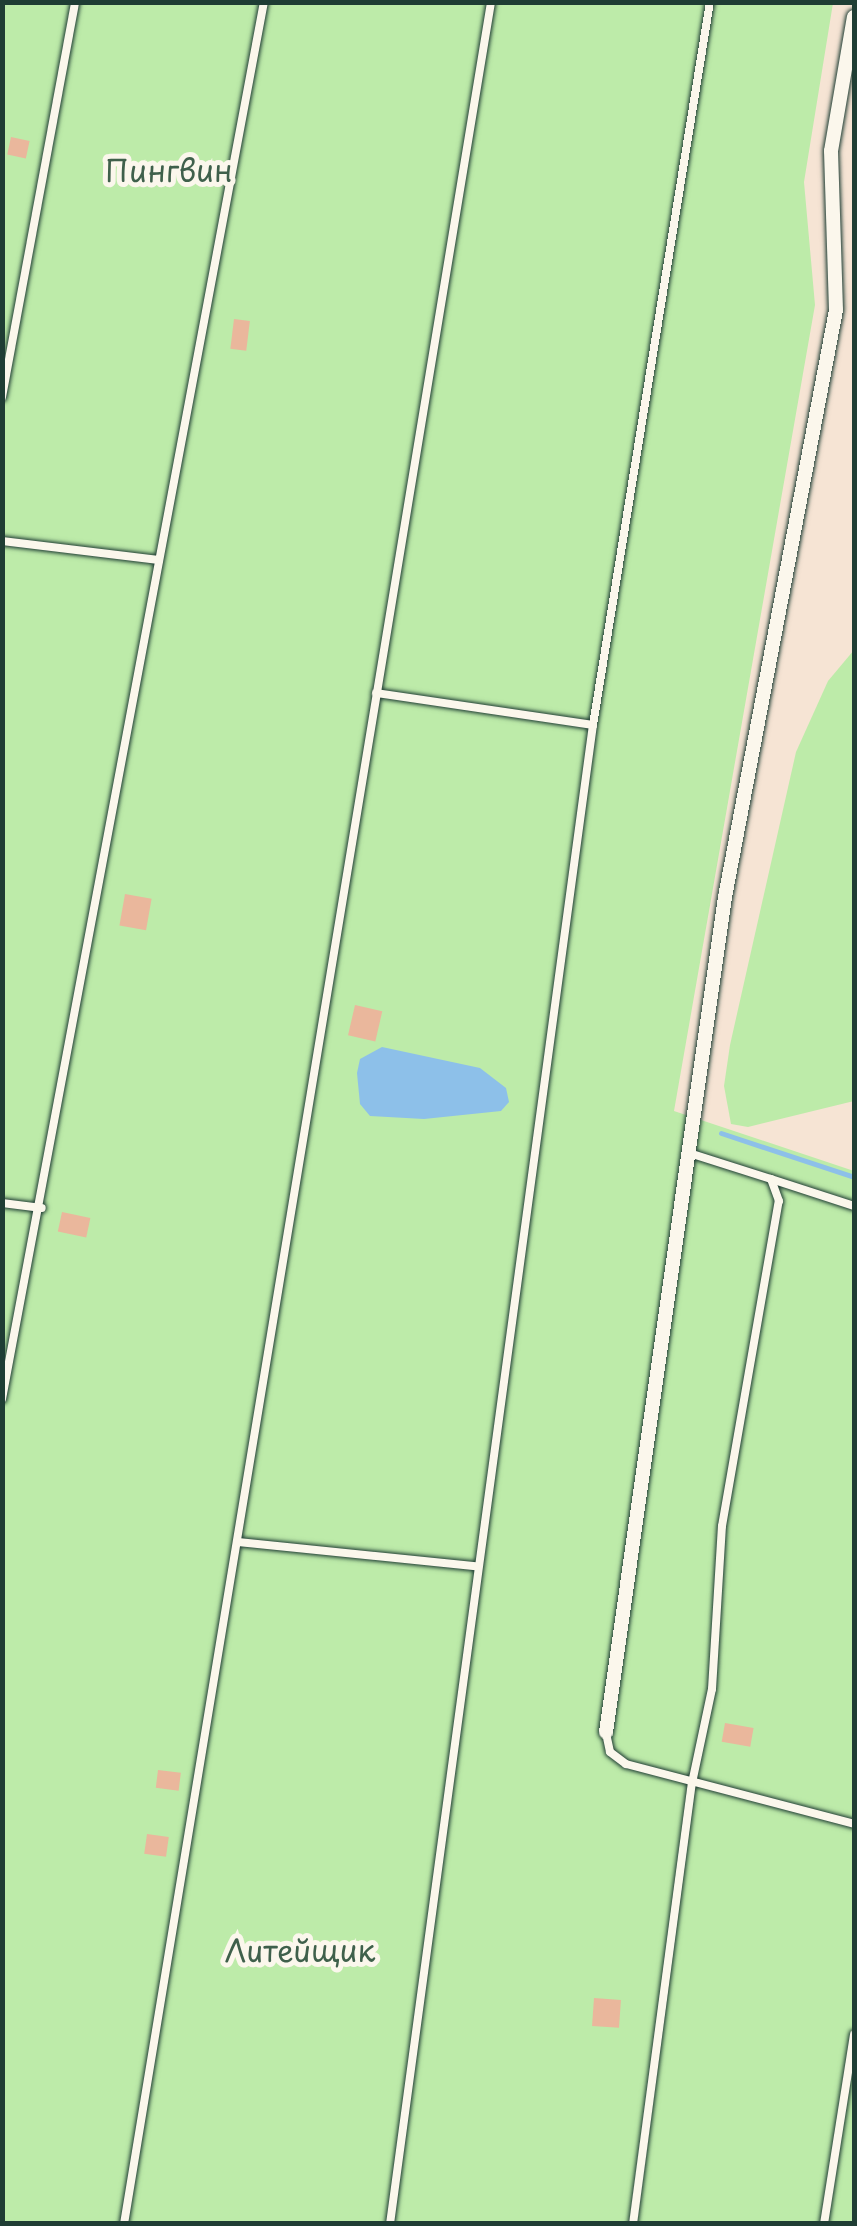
<!DOCTYPE html>
<meta charset="utf-8">
<style>
body{margin:0}
#map{position:relative;width:857px;height:2226px;overflow:hidden;background:#f6e4d4;font-family:"Playpen Sans",sans-serif}
div>[style]{position:absolute}
[style*='--x']{left:calc(var(--x)*1px);top:calc(var(--y)*1px);width:calc(var(--w)*1px);rotate:calc(var(--a)*1deg)}
.green>*{inset:0;background:#bdeba9}
.water>*{inset:0;background:#8dc0e9}
.stream>*{height:5px;margin:-2.5px;padding:0 2.5px;transform-origin:2.5px;border-radius:2.5px;background:#8dc0e9}
.building>*{inset:0;background:#eab79c;transform-origin:0 0}
.roads{filter:drop-shadow(0 0 2px #1f3d34) drop-shadow(0 0 2px #1f3d34)}
.lane>*{height:8px;margin:-4px;padding:0 4px;transform-origin:4px;border-radius:4px;background:#fbf7ec}
.street>*{height:14px;margin:-7px;padding:0 7px;transform-origin:7px;border-radius:7px;background:#fbf7ec}
span{translate:-50% -50%;white-space:nowrap;text-align:center;line-height:1.15;-webkit-text-stroke:10px #fbf7ec;paint-order:stroke}
.park-label{font-size:30px;color:#3f604b}
.frame{position:absolute;inset:0;border:5px solid #1f3d34;pointer-events:none}
</style>
<div id="map">
<div class="green">
<div style="clip-path:polygon(3px 3px,833px 3px,804px 182px,815px 305px,674px 1111px,854px 1171px,854px 2223px,3px 2224px)"></div>
<div style="clip-path:polygon(854px 650px,854px 1101px,748px 1127px,731px 1124px,724px 1086px,730px 1045px,796px 752px,828px 681px)"></div>
</div>
<div class="water">
<div style="clip-path:polygon(382px 1047px,480px 1068px,506px 1088px,509px 1102px,501px 1111px,424px 1119px,370px 1116px,360px 1104px,357px 1073px,360px 1059px)"></div>
</div>
<div class="stream">
<div style="--x:721;--y:1133;--w:140;--a:18.3"></div>
</div>
<div class="building">
<div style="left:11px;top:137px;width:19px;height:18px;rotate:12deg"></div>
<div style="left:234px;top:319px;width:16px;height:30px;rotate:7deg"></div>
<div style="left:125px;top:894px;width:27px;height:32px;rotate:10deg"></div>
<div style="left:355px;top:1005px;width:28px;height:31px;rotate:13deg"></div>
<div style="left:62px;top:1212px;width:29px;height:20px;rotate:12deg"></div>
<div style="left:725px;top:1723px;width:29px;height:19px;rotate:10deg"></div>
<div style="left:158px;top:1770px;width:23px;height:18px;rotate:7deg"></div>
<div style="left:147px;top:1834px;width:22px;height:20px;rotate:8deg"></div>
<div style="left:594px;top:1998px;width:27px;height:28px;rotate:4deg"></div>
</div>
<div class="roads">
<div class="lane">
<div style="--x:2;--y:397;--w:402;--a:-79.5"></div>
<div style="--x:2;--y:541;--w:158;--a:6.9"></div>
<div style="--x:376;--y:693;--w:219;--a:8.4"></div>
<div style="--x:771;--y:1179;--w:87;--a:18"></div>
<div style="--x:2;--y:1203;--w:40;--a:7.1"></div>
<div style="--x:2;--y:1399;--w:1421;--a:-79.38"></div>
<div style="--x:238;--y:1542;--w:239;--a:5.8"></div>
<div style="--x:606;--y:1733;--w:19;--a:78"></div>
<div style="--x:610;--y:1752;--w:20;--a:37"></div>
<div style="--x:626;--y:1764;--w:236;--a:14.7"></div>
<div style="--x:124;--y:2224;--w:2252;--a:-80.62"></div>
<div style="--x:390;--y:2224;--w:1513;--a:-82.29"></div>
<div style="--x:593;--y:725;--w:732;--a:-80.81"></div>
<div style="--x:633;--y:2224;--w:445;--a:-82.4"></div>
<div style="--x:692;--y:1783;--w:96;--a:-78"></div>
<div style="--x:712;--y:1689;--w:163;--a:-86.5"></div>
<div style="--x:722;--y:1526;--w:330;--a:-80.1"></div>
<div style="--x:779;--y:1201;--w:23;--a:-110"></div>
<div style="--x:771;--y:1179;--w:86;--a:-162.4"></div>
<div style="--x:824;--y:2224;--w:192;--a:-81"></div>
</div>
<div class="street">
<div style="--x:606;--y:1732;--w:843;--a:-81.89"></div>
<div style="--x:725;--y:897;--w:597;--a:-79.29"></div>
<div style="--x:836;--y:310;--w:159;--a:-91.8"></div>
<div style="--x:831;--y:151;--w:136;--a:-80.3"></div>
</div>
</div>
<div class="park-label">
<span style="left:169px;top:170px">Пингвин</span>
<span style="left:300px;top:1950px">Литейщик</span>
</div>
<div class="frame"></div>
</div>
